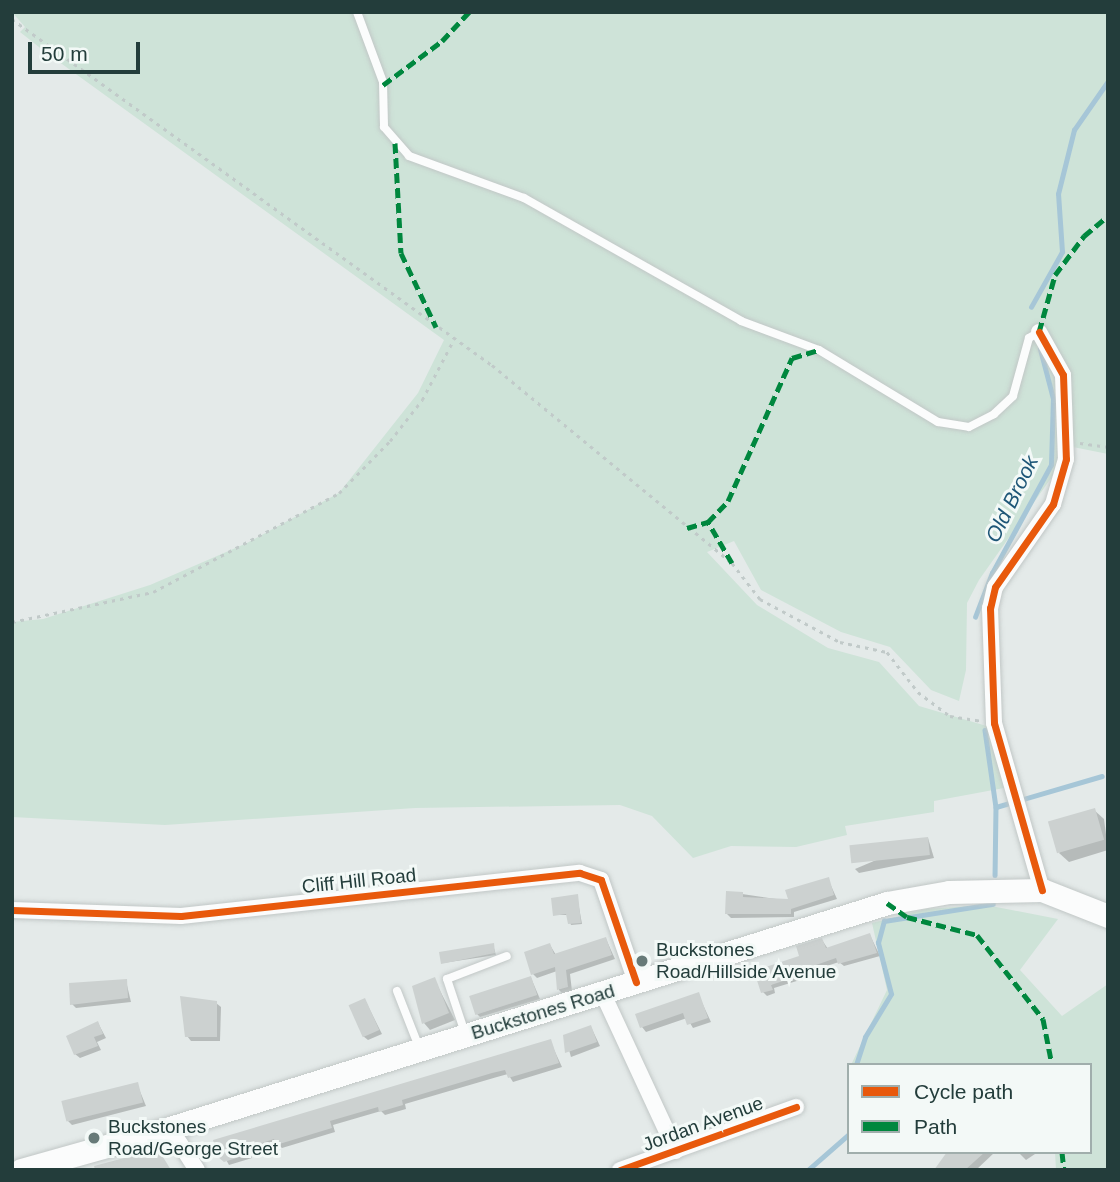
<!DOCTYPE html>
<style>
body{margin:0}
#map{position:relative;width:1120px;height:1182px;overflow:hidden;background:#e4eae9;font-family:Helvetica,sans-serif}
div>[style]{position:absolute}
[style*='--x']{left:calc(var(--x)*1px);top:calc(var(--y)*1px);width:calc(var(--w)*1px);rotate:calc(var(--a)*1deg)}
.green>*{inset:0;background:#cee3d8}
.shadow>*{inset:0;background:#0003}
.stream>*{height:4.5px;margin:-2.25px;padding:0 2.25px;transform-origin:2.25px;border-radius:2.25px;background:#a6c6d7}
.building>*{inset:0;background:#ccd1d0;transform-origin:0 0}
.path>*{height:2.5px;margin-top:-1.25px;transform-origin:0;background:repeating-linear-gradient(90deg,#c1cac9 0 3.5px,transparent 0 8.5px)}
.roads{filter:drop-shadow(0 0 2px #c1c7c6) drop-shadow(0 0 2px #c1c7c6)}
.lane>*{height:8px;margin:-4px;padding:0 4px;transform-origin:4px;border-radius:4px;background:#fbfcfc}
.street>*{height:16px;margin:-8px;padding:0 8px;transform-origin:8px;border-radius:8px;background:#fbfcfc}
.secondary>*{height:23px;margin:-11.5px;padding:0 11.5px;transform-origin:11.5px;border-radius:11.5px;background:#fbfcfc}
.quiet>*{height:5px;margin-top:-2.5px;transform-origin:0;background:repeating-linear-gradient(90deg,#00873e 0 10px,transparent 0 15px)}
.cycleway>*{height:7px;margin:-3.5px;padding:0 3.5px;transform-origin:3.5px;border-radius:3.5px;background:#e8590c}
.dots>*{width:19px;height:19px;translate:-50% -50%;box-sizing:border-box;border:4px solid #f3f9f7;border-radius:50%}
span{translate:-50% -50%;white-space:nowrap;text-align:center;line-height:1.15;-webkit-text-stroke:6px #f3f9f7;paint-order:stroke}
.street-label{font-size:19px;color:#233d3b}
.poi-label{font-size:19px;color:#233d3b}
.left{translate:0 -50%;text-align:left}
.water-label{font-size:21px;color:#1e5677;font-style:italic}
.frame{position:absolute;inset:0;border:14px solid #233d3b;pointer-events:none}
.legend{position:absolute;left:847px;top:1063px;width:245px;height:91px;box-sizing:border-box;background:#f3f9f7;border:2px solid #a0aeac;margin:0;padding:9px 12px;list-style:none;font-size:21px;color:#233d3b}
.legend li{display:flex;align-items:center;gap:14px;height:35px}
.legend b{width:35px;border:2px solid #a0aeac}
.scale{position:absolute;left:28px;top:42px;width:112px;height:32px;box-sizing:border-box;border:4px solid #233d3b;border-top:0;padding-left:9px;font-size:21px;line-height:24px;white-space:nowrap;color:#233d3b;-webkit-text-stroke:5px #f3f9f7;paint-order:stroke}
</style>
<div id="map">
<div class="green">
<div style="clip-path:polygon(12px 12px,1108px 12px,1108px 454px,1073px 447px,979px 580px,967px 603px,966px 670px,959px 701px,931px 690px,890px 647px,841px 632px,761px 590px,734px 541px,707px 552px,757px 605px,828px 648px,879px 662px,919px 706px,990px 727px,1004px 788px,934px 801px,934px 812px,845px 826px,847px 835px,796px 847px,731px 846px,693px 858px,652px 816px,620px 805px,415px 808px,165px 825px,12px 817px,12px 622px,43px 619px,150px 585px,247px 543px,339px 493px,418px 393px,444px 340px,44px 51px,20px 32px,25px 27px)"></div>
<div style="clip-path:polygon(986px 905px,1058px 919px,1020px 970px,1062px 1016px,1108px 984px,1108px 1170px,1056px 1170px,1055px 1152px,1090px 1152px,1090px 1065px,851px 1065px,887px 990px,872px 923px,926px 909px)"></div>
</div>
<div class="shadow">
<div style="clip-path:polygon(1094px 810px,1104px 819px,1108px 850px,1069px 862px,1059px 853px)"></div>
<div style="clip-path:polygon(928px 838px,934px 858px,859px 873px,855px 869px)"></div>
<div style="clip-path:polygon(828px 879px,837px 899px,794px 912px,794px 917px,731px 918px,727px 914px,742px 894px,790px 901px)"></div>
<div style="clip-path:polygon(577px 896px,582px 924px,571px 925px,568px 915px,555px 915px)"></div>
<div style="clip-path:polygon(870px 935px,880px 956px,844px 966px,839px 962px,799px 975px,800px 980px,774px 988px,775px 993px,767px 996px,763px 992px,822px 940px,828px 949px)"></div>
<div style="clip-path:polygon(606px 939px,615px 959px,570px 974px,572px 991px,563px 994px,559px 990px,557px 971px,537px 978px,533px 974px,550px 945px,556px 955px)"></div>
<div style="clip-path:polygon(493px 945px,496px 955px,443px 963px)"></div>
<div style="clip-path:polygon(531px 978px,540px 999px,480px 1017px,476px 1013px)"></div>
<div style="clip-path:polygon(434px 979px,455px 1020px,430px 1030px,424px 1023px)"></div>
<div style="clip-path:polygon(126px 981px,131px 1002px,76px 1008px,72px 1004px)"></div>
<div style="clip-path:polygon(698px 994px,711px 1022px,693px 1028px,687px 1018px,646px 1032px,642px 1027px,637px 1015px)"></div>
<div style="clip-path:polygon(365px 1000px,382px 1034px,368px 1040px,363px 1036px)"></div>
<div style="clip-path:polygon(216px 1003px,221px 1007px,220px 1041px,191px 1041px,187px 1036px)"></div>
<div style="clip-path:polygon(98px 1023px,106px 1038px,97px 1042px,101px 1050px,80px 1058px,75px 1054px)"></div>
<div style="clip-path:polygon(591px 1027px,600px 1046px,571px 1057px,565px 1036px)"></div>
<div style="clip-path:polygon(550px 1041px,562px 1067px,513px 1082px,508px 1074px,497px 1077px,405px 1104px,406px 1109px,385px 1115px,381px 1111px,333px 1125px,335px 1132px,282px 1148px,277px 1143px,250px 1152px,252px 1158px,229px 1165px,216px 1142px)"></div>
<div style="clip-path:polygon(137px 1084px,146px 1106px,72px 1125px,68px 1121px)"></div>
<div style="clip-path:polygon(957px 1152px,995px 1152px,976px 1170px,937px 1170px)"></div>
<div style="clip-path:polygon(1018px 1152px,1038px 1152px,1026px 1160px)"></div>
</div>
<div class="stream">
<div style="--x:1031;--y:307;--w:63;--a:-60.6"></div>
<div style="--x:1062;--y:252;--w:58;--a:-93.9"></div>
<div style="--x:1058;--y:194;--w:66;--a:-76"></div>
<div style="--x:1074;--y:130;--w:60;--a:-55.2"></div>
<div style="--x:975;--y:617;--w:47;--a:-68.9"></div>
<div style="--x:992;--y:573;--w:123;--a:-61.4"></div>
<div style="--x:1051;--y:465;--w:66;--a:-88.3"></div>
<div style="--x:1053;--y:399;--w:52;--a:-104.6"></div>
<div style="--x:985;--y:730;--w:78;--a:81.9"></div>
<div style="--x:996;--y:807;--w:68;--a:90.8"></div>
<div style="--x:996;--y:807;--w:110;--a:-16.3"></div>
<div style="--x:856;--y:1065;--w:29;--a:-72"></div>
<div style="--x:865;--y:1037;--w:50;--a:-58.8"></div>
<div style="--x:891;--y:994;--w:53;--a:-104.3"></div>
<div style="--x:878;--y:943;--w:23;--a:-75"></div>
<div style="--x:884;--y:921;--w:110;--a:-8.9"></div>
<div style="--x:808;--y:1170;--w:55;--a:-41.3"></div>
</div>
<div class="building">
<div style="left:1095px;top:808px;width:33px;height:49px;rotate:74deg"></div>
<div style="left:928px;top:837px;width:18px;height:79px;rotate:84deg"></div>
<div style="clip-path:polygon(829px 877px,834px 895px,791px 909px,791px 914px,725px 914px,726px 891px,743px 892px,743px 897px,788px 899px,785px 890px)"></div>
<div style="clip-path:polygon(578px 894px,581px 923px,568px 924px,566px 914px,553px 916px,551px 898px)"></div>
<div style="clip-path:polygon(870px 933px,877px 953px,838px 964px,836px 958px,796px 972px,798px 976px,771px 985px,773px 990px,761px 993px,754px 971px,799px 956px,796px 946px,822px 938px,826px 948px)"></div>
<div style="clip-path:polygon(606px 937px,612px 955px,566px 970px,568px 987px,557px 990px,555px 967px,531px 975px,524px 952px,550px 943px,554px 954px)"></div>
<div style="clip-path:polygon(494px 943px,495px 953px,441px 964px,439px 952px)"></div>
<div style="left:531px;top:976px;width:20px;height:65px;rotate:72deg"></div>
<div style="clip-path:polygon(435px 977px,449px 1013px,422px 1024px,412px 986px)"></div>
<div style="clip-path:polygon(127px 979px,128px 998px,70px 1005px,69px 983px)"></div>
<div style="clip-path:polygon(699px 992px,708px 1018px,687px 1025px,683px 1013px,640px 1028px,635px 1014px)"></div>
<div style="clip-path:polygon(180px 996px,217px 1001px,217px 1037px,185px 1037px)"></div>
<div style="left:365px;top:998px;width:35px;height:18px;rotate:66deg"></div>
<div style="clip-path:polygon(98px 1021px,103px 1034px,94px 1037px,98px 1046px,74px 1055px,66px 1036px)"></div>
<div style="clip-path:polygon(591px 1025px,597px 1042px,565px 1053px,563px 1035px)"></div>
<div style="clip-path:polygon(551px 1039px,559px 1063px,508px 1078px,505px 1070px,492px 1073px,402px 1100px,403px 1105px,379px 1112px,378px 1107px,330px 1121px,332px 1128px,276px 1145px,274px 1139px,247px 1148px,249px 1154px,224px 1162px,218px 1157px,213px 1140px)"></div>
<div style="left:138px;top:1082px;width:21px;height:79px;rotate:76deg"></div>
<div style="clip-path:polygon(158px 1149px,171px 1170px,95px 1170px,94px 1166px)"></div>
<div style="clip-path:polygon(947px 1152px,985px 1152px,965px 1170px,934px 1170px)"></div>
</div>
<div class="path">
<div style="--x:12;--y:19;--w:592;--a:35.79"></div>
<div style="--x:492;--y:365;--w:311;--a:39.5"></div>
<div style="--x:732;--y:563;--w:46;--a:52.1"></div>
<div style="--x:760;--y:599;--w:91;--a:28.3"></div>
<div style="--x:840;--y:642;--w:48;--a:12"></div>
<div style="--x:887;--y:652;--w:51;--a:52.2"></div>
<div style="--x:918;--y:692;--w:40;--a:37"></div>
<div style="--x:950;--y:716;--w:31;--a:9"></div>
<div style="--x:1080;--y:443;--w:27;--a:8"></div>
<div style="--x:12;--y:622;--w:144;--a:-12"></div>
<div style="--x:153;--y:592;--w:211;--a:-28"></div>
<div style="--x:339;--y:493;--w:73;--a:-45.6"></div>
<div style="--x:390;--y:441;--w:52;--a:-52"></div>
<div style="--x:422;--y:400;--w:67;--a:-62.3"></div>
</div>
<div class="roads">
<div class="lane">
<div style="--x:357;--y:12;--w:75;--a:69.6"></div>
<div style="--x:383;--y:82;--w:45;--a:88.7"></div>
<div style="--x:384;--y:127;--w:38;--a:49"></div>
<div style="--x:409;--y:156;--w:122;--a:20.1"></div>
<div style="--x:524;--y:198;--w:249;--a:29.5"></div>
<div style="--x:741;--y:321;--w:83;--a:20.4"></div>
<div style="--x:819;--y:350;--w:139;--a:31.2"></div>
<div style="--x:938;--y:422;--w:31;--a:9"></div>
<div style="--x:969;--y:427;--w:28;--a:-27"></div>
<div style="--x:994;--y:414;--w:26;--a:-43"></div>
<div style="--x:1013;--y:396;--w:60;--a:-74.6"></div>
<div style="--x:1029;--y:338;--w:12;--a:-31"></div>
<div style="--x:397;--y:991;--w:60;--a:68.6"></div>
<div style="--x:465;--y:1033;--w:57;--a:-108.4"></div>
<div style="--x:447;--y:979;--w:64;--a:-21"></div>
</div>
<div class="street">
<div style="--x:1039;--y:332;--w:49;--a:60.8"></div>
<div style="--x:1063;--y:375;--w:84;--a:88"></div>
<div style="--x:1066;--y:459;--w:47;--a:106.1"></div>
<div style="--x:1053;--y:504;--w:101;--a:124.9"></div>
<div style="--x:995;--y:587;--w:22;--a:103"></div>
<div style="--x:990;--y:608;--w:115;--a:88"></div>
<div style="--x:994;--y:723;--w:174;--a:74"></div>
<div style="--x:12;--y:910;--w:169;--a:2"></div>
<div style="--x:181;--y:916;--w:401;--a:-6.2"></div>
<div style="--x:580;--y:873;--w:22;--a:18"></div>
<div style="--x:601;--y:880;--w:108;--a:71.1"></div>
<div style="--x:603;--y:994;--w:173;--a:65.1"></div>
<div style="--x:170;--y:1128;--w:50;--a:57.3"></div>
<div style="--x:620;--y:1170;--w:187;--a:-19.7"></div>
</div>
<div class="secondary">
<div style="--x:21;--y:1170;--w:155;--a:-15.7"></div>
<div style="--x:170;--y:1128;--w:751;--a:-17.42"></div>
<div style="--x:887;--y:903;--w:63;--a:-10.1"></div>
<div style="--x:949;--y:892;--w:93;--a:-1.2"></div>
<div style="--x:1042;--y:890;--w:71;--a:21.5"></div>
</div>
</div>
<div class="quiet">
<div style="--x:383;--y:85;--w:74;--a:-36.7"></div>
<div style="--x:442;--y:41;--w:40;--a:-47"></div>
<div style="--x:395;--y:143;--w:110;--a:86.9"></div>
<div style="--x:401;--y:253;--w:82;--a:64.7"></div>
<div style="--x:1039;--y:332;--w:59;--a:-74.3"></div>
<div style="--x:1055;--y:275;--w:49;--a:-53.4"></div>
<div style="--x:1084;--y:236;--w:31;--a:-40"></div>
<div style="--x:1107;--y:447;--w:1;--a:0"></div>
<div style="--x:687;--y:528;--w:22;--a:-16"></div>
<div style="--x:732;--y:563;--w:48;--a:-120.3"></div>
<div style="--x:708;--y:522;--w:29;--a:-46"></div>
<div style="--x:728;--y:501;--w:157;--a:-65.9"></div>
<div style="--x:792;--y:358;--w:28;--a:-17"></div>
<div style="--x:887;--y:903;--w:24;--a:35"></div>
<div style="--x:907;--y:917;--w:72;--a:14.4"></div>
<div style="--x:977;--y:935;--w:107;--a:51.8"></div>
<div style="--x:1043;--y:1019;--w:47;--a:78.9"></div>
<div style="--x:1062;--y:1152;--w:18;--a:84"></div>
</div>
<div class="cycleway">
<div style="--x:1039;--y:332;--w:49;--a:60.8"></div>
<div style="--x:1063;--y:375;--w:84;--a:88"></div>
<div style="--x:1066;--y:459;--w:47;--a:106.1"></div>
<div style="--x:1053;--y:504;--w:101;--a:124.9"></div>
<div style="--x:995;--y:587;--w:22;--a:103"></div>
<div style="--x:990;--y:608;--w:115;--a:88"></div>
<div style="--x:994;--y:723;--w:174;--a:74"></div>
<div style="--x:12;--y:910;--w:169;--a:2"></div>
<div style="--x:181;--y:916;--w:401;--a:-6.2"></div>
<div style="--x:580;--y:873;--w:22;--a:18"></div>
<div style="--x:601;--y:880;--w:108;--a:71.1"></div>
<div style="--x:620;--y:1170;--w:187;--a:-19.7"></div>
</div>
<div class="dots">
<div style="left:642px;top:961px;background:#677a78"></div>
<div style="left:94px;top:1138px;background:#677a78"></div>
</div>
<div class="street-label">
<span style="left:359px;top:881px;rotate:-6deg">Cliff Hill Road</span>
<span style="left:543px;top:1012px;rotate:-17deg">Buckstones Road</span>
<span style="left:703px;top:1124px;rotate:-20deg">Jordan Avenue</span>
</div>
<div class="poi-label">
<span class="left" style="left:656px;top:961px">Buckstones<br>Road/Hillside Avenue</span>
<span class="left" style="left:108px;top:1138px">Buckstones<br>Road/George Street</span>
</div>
<div class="water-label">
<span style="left:1012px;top:499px;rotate:-64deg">Old Brook</span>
</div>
<div class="frame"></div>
<ul class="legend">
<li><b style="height:9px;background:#e8590c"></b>Cycle path</li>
<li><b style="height:9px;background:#00873e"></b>Path</li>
</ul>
<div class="scale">50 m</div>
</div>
